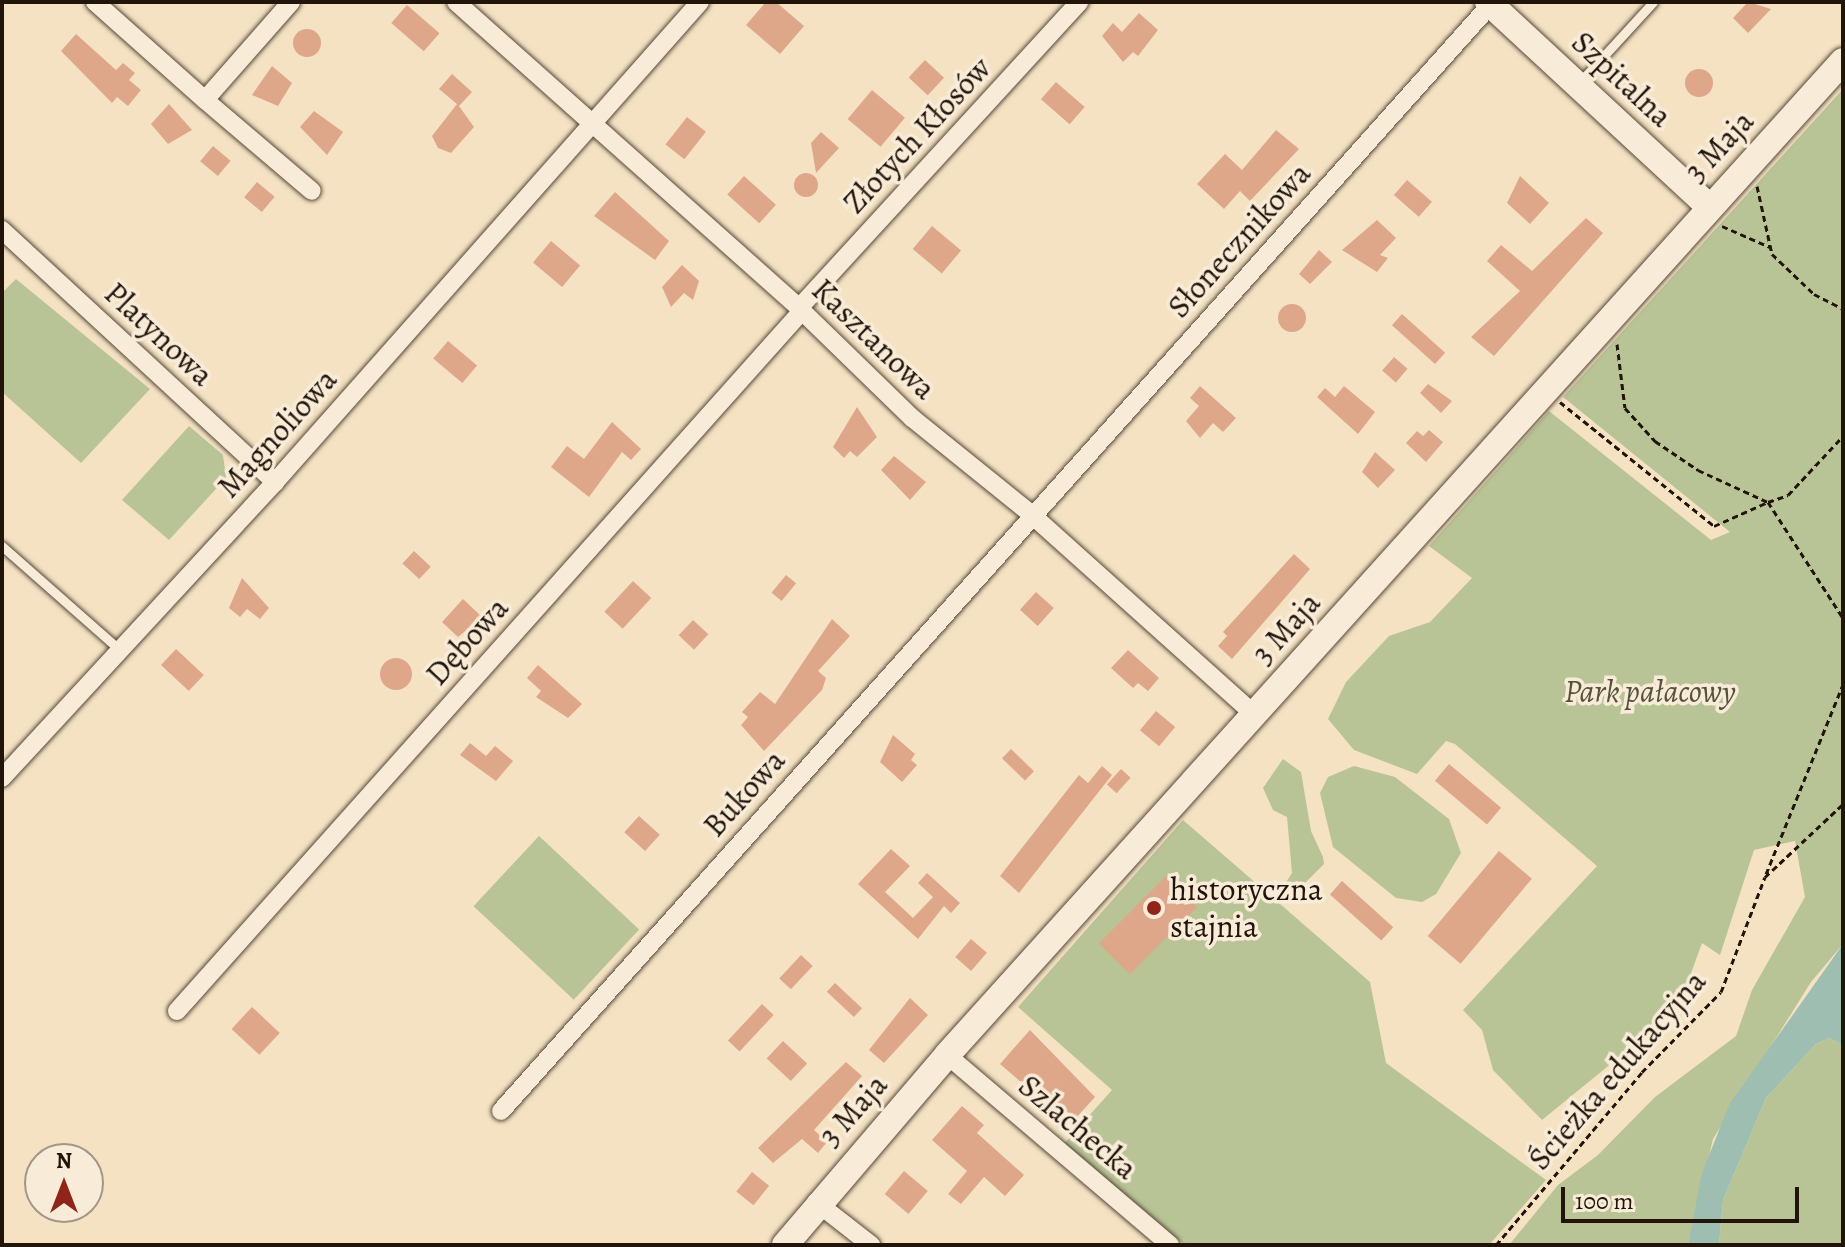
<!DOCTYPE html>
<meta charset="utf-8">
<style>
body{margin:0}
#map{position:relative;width:1845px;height:1247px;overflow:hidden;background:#f5e2c3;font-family:Alegreya,serif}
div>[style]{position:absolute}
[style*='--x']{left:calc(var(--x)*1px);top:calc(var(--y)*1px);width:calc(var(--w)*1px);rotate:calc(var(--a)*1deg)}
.green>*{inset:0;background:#b8c496;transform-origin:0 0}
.water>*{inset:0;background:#9dbeb0}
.building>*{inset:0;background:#dfa789;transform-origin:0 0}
.round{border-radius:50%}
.path>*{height:3px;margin-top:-1.5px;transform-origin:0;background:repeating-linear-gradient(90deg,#21140a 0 6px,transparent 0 10px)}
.roads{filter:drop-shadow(0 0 2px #564838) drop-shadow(0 0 2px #564838)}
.lane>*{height:9px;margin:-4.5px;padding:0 4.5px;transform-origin:4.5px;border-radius:4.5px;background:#f8ecd8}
.street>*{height:18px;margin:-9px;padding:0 9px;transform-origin:9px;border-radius:9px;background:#f8ecd8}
.secondary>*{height:26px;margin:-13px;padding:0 13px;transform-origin:13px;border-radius:13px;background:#f8ecd8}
.dots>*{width:22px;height:22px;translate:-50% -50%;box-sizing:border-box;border:4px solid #f8ecd8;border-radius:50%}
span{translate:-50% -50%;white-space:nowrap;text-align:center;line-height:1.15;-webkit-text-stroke:7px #f8ecd8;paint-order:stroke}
.street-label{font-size:32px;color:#21140a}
.park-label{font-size:32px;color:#56523b;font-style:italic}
.poi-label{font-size:32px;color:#21140a}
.left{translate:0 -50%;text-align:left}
.frame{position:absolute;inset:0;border:4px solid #21140a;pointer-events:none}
.north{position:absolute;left:24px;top:1143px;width:80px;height:80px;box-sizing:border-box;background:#f8ecd8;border:2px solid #a29686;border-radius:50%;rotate:0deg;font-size:22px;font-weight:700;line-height:32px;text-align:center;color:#21140a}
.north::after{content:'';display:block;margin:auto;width:28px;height:36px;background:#8f2418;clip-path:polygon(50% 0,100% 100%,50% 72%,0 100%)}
.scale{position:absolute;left:1561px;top:1187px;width:238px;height:36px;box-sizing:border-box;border:4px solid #21140a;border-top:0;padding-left:10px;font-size:24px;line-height:28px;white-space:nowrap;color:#21140a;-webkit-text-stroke:6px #f8ecd8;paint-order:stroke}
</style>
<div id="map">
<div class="green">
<div style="clip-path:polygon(1843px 89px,1843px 944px,1811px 982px,1713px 1139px,1688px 1245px,1509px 1245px,1558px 1185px,1598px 1155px,1655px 1097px,1736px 1036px,1752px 990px,1805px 897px,1795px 841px,1754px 850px,1720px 955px,1702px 943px,1678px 1009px,1542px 1120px,1493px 1070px,1482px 1030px,1463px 1010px,1597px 866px,1455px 744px,1446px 741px,1417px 774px,1354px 750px,1328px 719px,1346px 682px,1389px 636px,1430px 622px,1472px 578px,1429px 546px,1549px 411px,1711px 540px,1730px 532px,1563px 397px)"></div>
<div style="clip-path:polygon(16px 279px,150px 389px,81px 463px,2px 392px,2px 293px)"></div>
<div style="clip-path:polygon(189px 426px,223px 455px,226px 478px,169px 540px,122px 500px)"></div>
<div style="clip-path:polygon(1283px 759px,1301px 772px,1311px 831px,1323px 857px,1324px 864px,1300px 888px,1285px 884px,1292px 873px,1287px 817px,1273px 810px,1263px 788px)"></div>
<div style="clip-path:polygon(1354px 766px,1395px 777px,1449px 819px,1461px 853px,1436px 894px,1422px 902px,1396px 898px,1333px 847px,1320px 793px,1328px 777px)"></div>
<div style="clip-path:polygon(1183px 820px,1370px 982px,1386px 1063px,1546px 1180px,1489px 1245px,1185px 1245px,1062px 1146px,1112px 1090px,1018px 1007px)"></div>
<div style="left:539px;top:836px;width:137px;height:96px;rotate:43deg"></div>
<div style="clip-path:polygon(1829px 1038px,1843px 1045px,1843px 1245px,1719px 1245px,1723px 1200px,1766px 1098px,1816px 1044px)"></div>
</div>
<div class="water">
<div style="clip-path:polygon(1843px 944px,1843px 1045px,1829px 1038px,1816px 1044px,1766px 1098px,1723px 1200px,1719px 1245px,1688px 1245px,1702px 1173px,1729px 1105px)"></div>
</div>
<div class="building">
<div style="clip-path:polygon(766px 2px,776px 2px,804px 26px,780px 54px,746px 25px)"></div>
<div style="clip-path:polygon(1748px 2px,1771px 9px,1748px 33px,1733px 18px)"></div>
<div style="left:407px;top:5px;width:43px;height:24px;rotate:41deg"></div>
<div style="clip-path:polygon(1139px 13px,1158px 30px,1138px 56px,1133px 52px,1123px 62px,1102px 36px,1113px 23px,1122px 32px)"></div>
<div class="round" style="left:293px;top:29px;width:28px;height:28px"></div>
<div style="clip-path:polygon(76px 34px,116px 70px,123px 63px,135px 73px,129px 80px,141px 90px,128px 106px,117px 97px,112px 103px,61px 51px)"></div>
<div style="left:925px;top:60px;width:26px;height:24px;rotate:43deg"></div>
<div style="clip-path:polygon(272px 66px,292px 83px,278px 106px,252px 95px)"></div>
<div class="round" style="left:1685px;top:69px;width:28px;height:28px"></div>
<div style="clip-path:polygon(452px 74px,472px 92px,459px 106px,474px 127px,451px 153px,438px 148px,432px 136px,457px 104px,439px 89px)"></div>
<div style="left:1056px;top:82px;width:38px;height:23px;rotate:41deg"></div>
<div style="left:872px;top:90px;width:43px;height:38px;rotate:40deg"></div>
<div style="clip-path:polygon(169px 104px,192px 130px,168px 144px,151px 124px)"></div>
<div style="clip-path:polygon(314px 111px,343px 132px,327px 155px,300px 127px)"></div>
<div style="left:687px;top:117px;width:24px;height:35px;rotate:38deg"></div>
<div style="clip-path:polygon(1276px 130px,1299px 149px,1250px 201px,1240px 191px,1224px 209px,1197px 184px,1225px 154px,1242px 170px)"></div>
<div style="clip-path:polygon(821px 132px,839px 148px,816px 173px,811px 143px)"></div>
<div style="left:213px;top:146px;width:23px;height:20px;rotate:40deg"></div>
<div class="round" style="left:794px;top:173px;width:24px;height:24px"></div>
<div style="left:744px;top:176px;width:43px;height:25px;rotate:42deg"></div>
<div style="clip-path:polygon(1520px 176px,1549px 203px,1530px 224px,1507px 203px)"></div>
<div style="left:1407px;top:180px;width:33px;height:20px;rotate:41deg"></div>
<div style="left:257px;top:182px;width:23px;height:20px;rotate:40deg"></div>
<div style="clip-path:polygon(615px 192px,669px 241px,655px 260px,594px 216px)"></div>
<div style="clip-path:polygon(1586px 218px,1603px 233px,1494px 356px,1471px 337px,1520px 291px,1487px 261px,1501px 245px,1532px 271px)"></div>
<div style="clip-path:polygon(1377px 220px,1396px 238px,1380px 255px,1388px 258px,1377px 272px,1342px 250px)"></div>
<div style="left:932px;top:226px;width:38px;height:30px;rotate:40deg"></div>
<div style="left:551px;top:241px;width:38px;height:28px;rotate:40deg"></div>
<div style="clip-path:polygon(1319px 250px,1332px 262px,1310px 284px,1299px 274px)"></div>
<div style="clip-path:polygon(682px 265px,699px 281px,693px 300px,684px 293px,671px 307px,662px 287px)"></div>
<div class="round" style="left:1278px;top:304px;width:28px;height:28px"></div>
<div style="left:1402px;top:314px;width:58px;height:15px;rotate:42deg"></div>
<div style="left:448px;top:341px;width:38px;height:23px;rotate:40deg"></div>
<div style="left:1394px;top:357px;width:18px;height:18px;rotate:41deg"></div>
<div style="clip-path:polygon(1428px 384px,1452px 401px,1441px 413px,1420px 393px)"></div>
<div style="clip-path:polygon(1200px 386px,1236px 418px,1223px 432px,1213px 423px,1200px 438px,1186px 421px,1199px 406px,1190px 398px)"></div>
<div style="clip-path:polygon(1344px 386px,1375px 412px,1358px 434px,1317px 397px,1325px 388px,1335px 397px)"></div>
<div style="clip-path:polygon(857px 407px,877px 437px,857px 457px,850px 451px,844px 458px,833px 447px)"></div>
<div style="clip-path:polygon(612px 422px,641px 449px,631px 460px,622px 452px,589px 497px,551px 467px,567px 446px,584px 459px)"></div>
<div style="clip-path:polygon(1429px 430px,1443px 442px,1426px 462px,1406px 443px,1417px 431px,1423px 436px)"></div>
<div style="clip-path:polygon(1375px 452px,1395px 470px,1378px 488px,1362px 472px)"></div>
<div style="clip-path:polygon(894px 456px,926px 482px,910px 500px,881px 470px)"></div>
<div style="left:414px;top:551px;width:23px;height:17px;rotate:43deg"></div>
<div style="clip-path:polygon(1294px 554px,1310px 569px,1232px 659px,1218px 646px,1227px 636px,1223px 632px)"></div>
<div style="left:786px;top:575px;width:13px;height:23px;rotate:39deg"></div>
<div style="clip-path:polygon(242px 578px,269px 608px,260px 619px,247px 609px,240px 617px,229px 608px)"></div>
<div style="left:633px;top:581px;width:25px;height:42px;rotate:43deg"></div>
<div style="left:1036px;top:592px;width:24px;height:24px;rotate:42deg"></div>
<div style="clip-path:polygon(463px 599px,482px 617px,458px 637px,442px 622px)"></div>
<div style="clip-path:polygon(832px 619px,850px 636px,818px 671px,826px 678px,822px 690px,764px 751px,741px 725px,748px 717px,742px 712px,760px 692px,775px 704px)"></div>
<div style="left:693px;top:620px;width:21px;height:21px;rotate:43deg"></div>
<div style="left:176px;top:649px;width:38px;height:22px;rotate:43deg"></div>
<div style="clip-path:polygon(1128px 650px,1159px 678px,1148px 691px,1138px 683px,1133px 688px,1111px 668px)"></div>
<div class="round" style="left:380px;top:658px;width:32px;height:32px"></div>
<div style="clip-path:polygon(538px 665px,582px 704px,568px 718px,536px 697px,541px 691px,527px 678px)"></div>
<div style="left:1156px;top:711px;width:25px;height:25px;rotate:40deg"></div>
<div style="clip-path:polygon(893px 735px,915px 754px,911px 760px,917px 765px,902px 782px,880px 762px)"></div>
<div style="clip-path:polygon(470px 743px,486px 756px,495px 746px,513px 761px,496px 781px,460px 755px)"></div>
<div style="left:1011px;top:749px;width:32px;height:13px;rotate:44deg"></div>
<div style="left:1449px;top:764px;width:68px;height:22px;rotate:40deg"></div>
<div style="clip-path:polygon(1102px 766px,1112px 775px,1019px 893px,1000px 876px,1079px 775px,1088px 783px)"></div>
<div style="left:1121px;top:769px;width:13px;height:21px;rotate:42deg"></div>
<div style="left:639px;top:816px;width:28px;height:22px;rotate:42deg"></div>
<div style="clip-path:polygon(891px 849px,910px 866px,885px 892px,913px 918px,933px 897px,918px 883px,927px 873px,960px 903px,951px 913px,944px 906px,918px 939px,858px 884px)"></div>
<div style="left:1499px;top:851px;width:43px;height:111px;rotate:40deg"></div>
<div style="left:1166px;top:876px;width:44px;height:95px;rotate:45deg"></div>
<div style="left:1342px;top:881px;width:69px;height:18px;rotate:42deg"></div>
<div style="left:971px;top:939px;width:21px;height:24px;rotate:41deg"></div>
<div style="left:801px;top:955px;width:16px;height:32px;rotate:43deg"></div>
<div style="left:835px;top:983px;width:37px;height:12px;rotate:43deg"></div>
<div style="clip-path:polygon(910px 998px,928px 1015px,884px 1063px,869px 1050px)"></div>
<div style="left:762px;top:1004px;width:16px;height:50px;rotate:43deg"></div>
<div style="left:252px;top:1007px;width:38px;height:30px;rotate:43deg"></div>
<div style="clip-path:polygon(1030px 1030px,1095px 1097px,1075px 1119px,1028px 1076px,1022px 1083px,1000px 1064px)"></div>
<div style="left:783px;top:1041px;width:33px;height:24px;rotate:43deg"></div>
<div style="clip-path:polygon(846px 1062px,862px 1076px,814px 1130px,827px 1142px,818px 1153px,802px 1139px,773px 1163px,758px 1148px)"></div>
<div style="clip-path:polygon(962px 1106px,984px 1125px,977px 1133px,1024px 1175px,1005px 1196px,984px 1177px,961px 1204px,948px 1194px,967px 1171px,932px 1140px)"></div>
<div style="left:904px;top:1171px;width:31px;height:30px;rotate:40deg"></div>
<div style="left:752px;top:1172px;width:22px;height:25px;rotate:39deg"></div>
</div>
<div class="path">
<div style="--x:1757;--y:186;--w:70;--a:77.6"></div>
<div style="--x:1772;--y:254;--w:58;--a:43.6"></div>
<div style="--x:1814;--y:294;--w:33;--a:27"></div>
<div style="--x:1722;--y:226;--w:52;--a:23.6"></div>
<div style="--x:1617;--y:344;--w:64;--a:82.9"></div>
<div style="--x:1625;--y:408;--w:45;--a:47.7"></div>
<div style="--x:1655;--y:441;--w:52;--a:34"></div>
<div style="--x:1698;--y:470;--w:77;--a:24.6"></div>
<div style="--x:1768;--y:502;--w:21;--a:-19"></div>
<div style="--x:1788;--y:495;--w:81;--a:-47"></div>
<div style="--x:1560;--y:402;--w:198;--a:38.8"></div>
<div style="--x:1714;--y:526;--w:59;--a:-24"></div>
<div style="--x:1768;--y:502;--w:138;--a:57.1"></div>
<div style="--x:1766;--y:874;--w:205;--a:-67.9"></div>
<div style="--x:1496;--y:1245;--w:226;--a:-49.8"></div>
<div style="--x:1642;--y:1072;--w:112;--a:-45.4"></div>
<div style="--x:1721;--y:992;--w:123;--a:-69.1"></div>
<div style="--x:1765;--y:877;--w:107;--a:-43.1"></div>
</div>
<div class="roads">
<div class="lane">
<div style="--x:1580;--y:82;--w:108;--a:-47.6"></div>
<div style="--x:2;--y:546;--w:157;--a:41.4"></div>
</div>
<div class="street">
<div style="--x:95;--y:2;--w:147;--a:41.7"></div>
<div style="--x:291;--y:2;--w:130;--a:131.3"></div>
<div style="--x:205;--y:100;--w:140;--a:40.4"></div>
<div style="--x:456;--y:2;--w:460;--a:41.7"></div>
<div style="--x:799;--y:308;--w:158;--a:44.2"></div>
<div style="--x:912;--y:418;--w:154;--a:38.9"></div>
<div style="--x:1032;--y:515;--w:298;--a:41.9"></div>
<div style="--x:2;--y:230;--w:372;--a:42.7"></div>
<div style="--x:799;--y:308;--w:415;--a:-47.5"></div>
<div style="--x:2;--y:778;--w:403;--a:-47.3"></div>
<div style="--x:275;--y:482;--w:641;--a:-48.48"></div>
<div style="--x:177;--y:1011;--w:938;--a:-48.24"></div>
<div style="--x:947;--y:1055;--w:293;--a:40.4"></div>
<div style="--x:501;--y:1111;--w:1485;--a:-48.19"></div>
<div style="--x:816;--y:1202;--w:70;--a:38"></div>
</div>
<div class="secondary">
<div style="--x:1488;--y:2;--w:301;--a:42.8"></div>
<div style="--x:785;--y:1245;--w:250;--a:-49.5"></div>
<div style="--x:947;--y:1055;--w:1338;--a:-47.97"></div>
</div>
</div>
<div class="dots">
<div style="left:1154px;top:908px;background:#8f2418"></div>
</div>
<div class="street-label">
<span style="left:1622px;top:79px;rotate:43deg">Szpitalna</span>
<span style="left:917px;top:135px;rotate:-47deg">Złotych Kłosów</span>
<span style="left:1719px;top:146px;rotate:-47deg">3 Maja</span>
<span style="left:1239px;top:240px;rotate:-48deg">Słonecznikowa</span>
<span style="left:159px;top:334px;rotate:43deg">Platynowa</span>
<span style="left:874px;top:339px;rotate:44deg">Kasztanowa</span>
<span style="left:277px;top:433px;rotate:-48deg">Magnoliowa</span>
<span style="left:1286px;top:628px;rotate:-48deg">3 Maja</span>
<span style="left:467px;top:641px;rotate:-48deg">Dębowa</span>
<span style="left:744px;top:793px;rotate:-48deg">Bukowa</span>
<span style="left:1617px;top:1070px;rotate:-49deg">Ścieżka edukacyjna</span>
<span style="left:853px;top:1110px;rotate:-48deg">3 Maja</span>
<span style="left:1078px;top:1127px;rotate:40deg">Szlachecka</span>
</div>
<div class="park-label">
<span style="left:1650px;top:691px">Park pałacowy</span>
</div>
<div class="poi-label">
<span class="left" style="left:1170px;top:908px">historyczna<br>stajnia</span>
</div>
<div class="frame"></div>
<div class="north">N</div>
<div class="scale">100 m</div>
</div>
